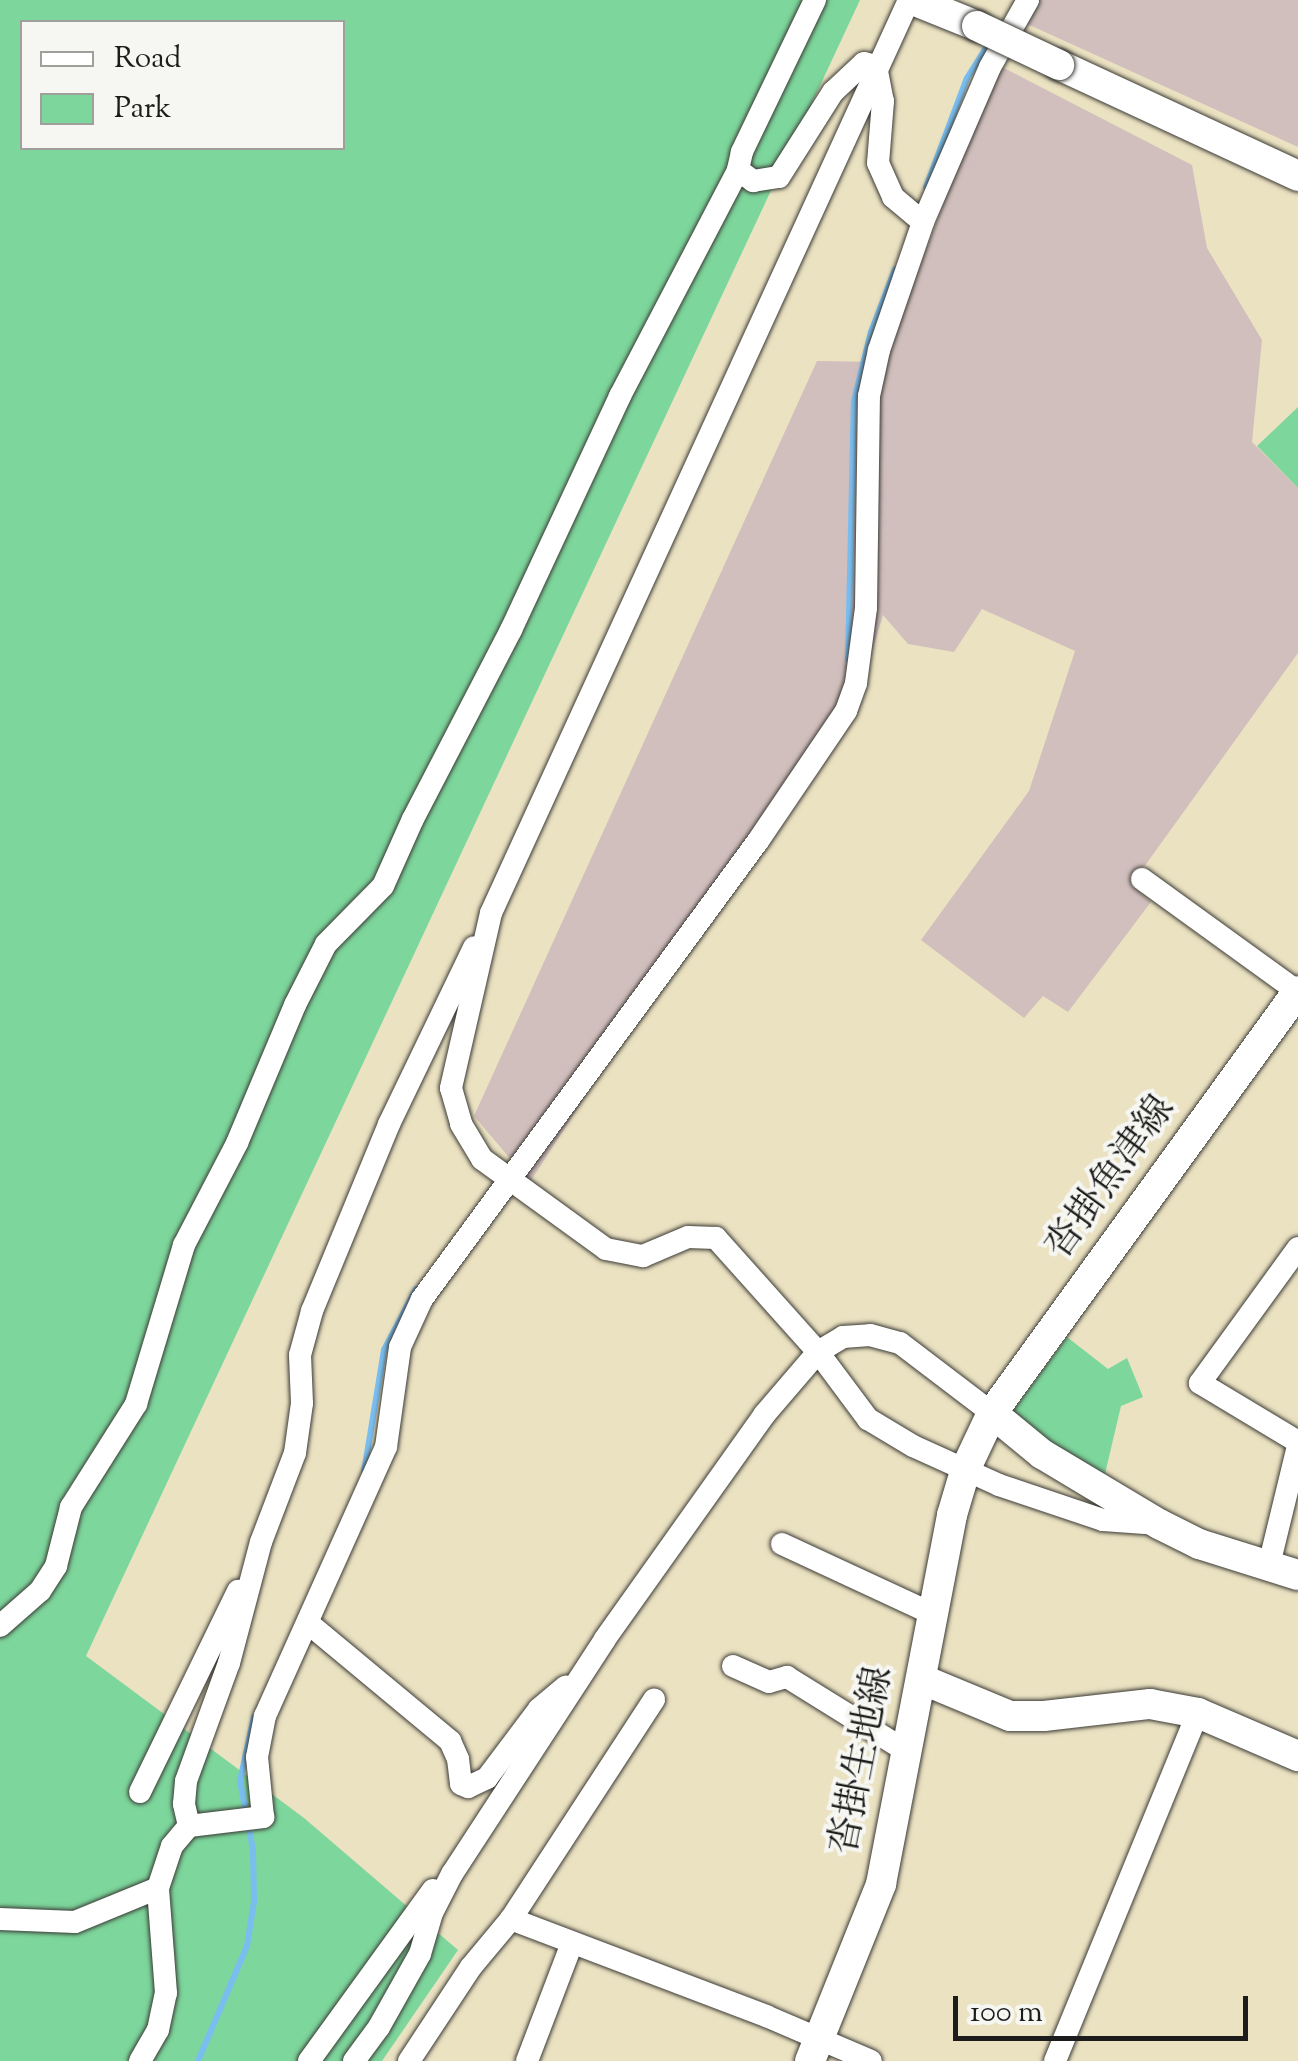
<!DOCTYPE html>
<meta charset="utf-8">
<style>
body{margin:0}
#map{position:relative;width:1298px;height:2061px;overflow:hidden;background:#ebe2c2;font-family:"Sorts Mill Goudy","Noto Serif JP",serif}
div>[style]{position:absolute}
[style*='--x']{left:calc(var(--x)*1px);top:calc(var(--y)*1px);width:calc(var(--w)*1px);rotate:calc(var(--a)*1deg)}
.industrial>*{inset:0;background:#d1bfbd}
.green>*{inset:0;background:#7dd69c}
.stream>*{height:6px;margin:-3px;padding:0 3px;transform-origin:3px;border-radius:3px;background:#7abef0}
.roads{filter:drop-shadow(0 0 2px #3b3a35) drop-shadow(0 0 2px #3b3a35)}
.minor>*{height:22px;margin:-11px;padding:0 11px;transform-origin:11px;border-radius:11px;background:#fff}
.major>*{height:30px;margin:-15px;padding:0 15px;transform-origin:15px;border-radius:15px;background:#fff}
.bridges{filter:drop-shadow(0 0 2px #3b3a35) drop-shadow(0 0 2px #3b3a35)}
.major-bridge>*{height:30px;margin:-15px;padding:0 15px;transform-origin:15px;border-radius:15px;background:#fff}
span{translate:-50% -50%;white-space:nowrap;text-align:center;line-height:1.15;-webkit-text-stroke:8px #f6f6f2;paint-order:stroke}
.street-label{font-size:38px;color:#1c1c1c}
.legend{position:absolute;left:20px;top:20px;width:325px;height:130px;box-sizing:border-box;background:#f6f6f2;border:2px solid #9f9f9c;margin:0;padding:12px 18px;list-style:none;font-size:30px;color:#1c1c1c}
.legend li{display:flex;align-items:center;gap:20px;height:50px}
.legend b{width:50px;border:2px solid #9f9f9c}
.scale{position:absolute;left:953px;top:1996px;width:295px;height:45px;box-sizing:border-box;border:5px solid #1c1c1c;border-top:0;padding-left:12px;font-size:30px;line-height:35px;white-space:nowrap;color:#1c1c1c;-webkit-text-stroke:8px #f6f6f2;paint-order:stroke}
</style>
<div id="map">
<div class="industrial">
<div style="clip-path:polygon(1038px 0,1298px 0,1298px 147px,1025px 23px)"></div>
<div style="clip-path:polygon(996px 64px,1192px 165px,1207px 248px,1262px 340px,1252px 442px,1298px 488px,1298px 653px,1131px 885px,1151px 902px,1068px 1012px,1043px 996px,1024px 1018px,921px 940px,1029px 791px,1075px 651px,982px 609px,954px 652px,908px 644px,883px 615px,854px 712px,631px 1026px,530px 1182px,474px 1116px,817px 361px,884px 362px)"></div>
</div>
<div class="green">
<div style="clip-path:polygon(evenodd,0 0,860px 0,86px 1656px,304px 1818px,458px 1950px,382px 2061px,0 2061px,0 0,22px 22px,342px 22px,342px 148px,22px 148px,22px 22px)"></div>
<div style="clip-path:polygon(1298px 407px,1298px 488px,1257px 446px)"></div>
<div style="clip-path:polygon(1067px 1337px,1108px 1369px,1127px 1358px,1143px 1397px,1121px 1406px,1104px 1478px,1013px 1417px,1015px 1408px)"></div>
</div>
<div class="stream">
<div style="--x:926;--y:187;--w:116;--a:-69.4"></div>
<div style="--x:967;--y:78;--w:41;--a:-57.8"></div>
<div style="--x:848;--y:660;--w:259;--a:-88.7"></div>
<div style="--x:854;--y:401;--w:71;--a:-76.2"></div>
<div style="--x:871;--y:332;--w:67;--a:-69.1"></div>
<div style="--x:364;--y:1472;--w:124;--a:-80.7"></div>
<div style="--x:384;--y:1350;--w:69;--a:-62.3"></div>
<div style="--x:198;--y:2061;--w:125;--a:-66.9"></div>
<div style="--x:247;--y:1946;--w:45;--a:-81"></div>
<div style="--x:254;--y:1902;--w:52;--a:-91.1"></div>
<div style="--x:253;--y:1850;--w:70;--a:-100.7"></div>
<div style="--x:240;--y:1781;--w:66;--a:-77.8"></div>
</div>
<div class="roads">
<div class="minor">
<div style="--x:815;--y:0;--w:169;--a:115.7"></div>
<div style="--x:742;--y:152;--w:18;--a:103"></div>
<div style="--x:738;--y:170;--w:19;--a:36"></div>
<div style="--x:753;--y:181;--w:26;--a:-9"></div>
<div style="--x:779;--y:177;--w:101;--a:-57.6"></div>
<div style="--x:833;--y:92;--w:42;--a:-43.1"></div>
<div style="--x:864;--y:63;--w:12;--a:14"></div>
<div style="--x:909;--y:0;--w:1004;--a:114.6"></div>
<div style="--x:491;--y:913;--w:180;--a:102.9"></div>
<div style="--x:451;--y:1088;--w:37;--a:74"></div>
<div style="--x:461;--y:1124;--w:41;--a:59"></div>
<div style="--x:482;--y:1159;--w:153;--a:36"></div>
<div style="--x:606;--y:1249;--w:38;--a:11"></div>
<div style="--x:643;--y:1256;--w:49;--a:-22.9"></div>
<div style="--x:688;--y:1237;--w:28;--a:2"></div>
<div style="--x:716;--y:1238;--w:153;--a:48.2"></div>
<div style="--x:818;--y:1352;--w:84;--a:53.3"></div>
<div style="--x:868;--y:1419;--w:52;--a:31"></div>
<div style="--x:913;--y:1446;--w:94;--a:24.4"></div>
<div style="--x:999;--y:1485;--w:110;--a:18.6"></div>
<div style="--x:1103;--y:1520;--w:56;--a:4.1"></div>
<div style="--x:876;--y:66;--w:36;--a:79"></div>
<div style="--x:883;--y:101;--w:62;--a:94.6"></div>
<div style="--x:878;--y:163;--w:37;--a:66"></div>
<div style="--x:893;--y:197;--w:39;--a:40"></div>
<div style="--x:923;--y:222;--w:169;--a:-66.6"></div>
<div style="--x:990;--y:67;--w:77;--a:-60.4"></div>
<div style="--x:1142;--y:879;--w:193;--a:35.9"></div>
<div style="--x:1298;--y:1248;--w:167;--a:126"></div>
<div style="--x:1200;--y:1383;--w:114;--a:31"></div>
<div style="--x:782;--y:1544;--w:166;--a:24.9"></div>
<div style="--x:1269;--y:1565;--w:122;--a:-76.3"></div>
<div style="--x:308;--y:1623;--w:185;--a:39.7"></div>
<div style="--x:450;--y:1741;--w:20;--a:66"></div>
<div style="--x:458;--y:1759;--w:25;--a:83"></div>
<div style="--x:461;--y:1784;--w:8;--a:23"></div>
<div style="--x:468;--y:1787;--w:21;--a:-25"></div>
<div style="--x:487;--y:1778;--w:86;--a:-53"></div>
<div style="--x:539;--y:1709;--w:35;--a:-40"></div>
<div style="--x:0;--y:1626;--w:53;--a:-41.2"></div>
<div style="--x:40;--y:1591;--w:30;--a:-57"></div>
<div style="--x:56;--y:1566;--w:61;--a:-75.7"></div>
<div style="--x:71;--y:1507;--w:122;--a:-57.7"></div>
<div style="--x:136;--y:1404;--w:166;--a:-73.2"></div>
<div style="--x:184;--y:1245;--w:115;--a:-62.5"></div>
<div style="--x:237;--y:1143;--w:150;--a:-67.2"></div>
<div style="--x:295;--y:1005;--w:68;--a:-63.1"></div>
<div style="--x:326;--y:944;--w:81;--a:-45.5"></div>
<div style="--x:383;--y:886;--w:73;--a:-65.9"></div>
<div style="--x:413;--y:819;--w:213;--a:-62.6"></div>
<div style="--x:511;--y:630;--w:258;--a:-65"></div>
<div style="--x:620;--y:396;--w:255;--a:-62.4"></div>
<div style="--x:733;--y:1666;--w:39;--a:24"></div>
<div style="--x:769;--y:1682;--w:19;--a:-16"></div>
<div style="--x:787;--y:1677;--w:142;--a:31.8"></div>
<div style="--x:140;--y:1792;--w:224;--a:-64"></div>
<div style="--x:189;--y:1826;--w:23;--a:-103"></div>
<div style="--x:184;--y:1804;--w:23;--a:-85"></div>
<div style="--x:186;--y:1781;--w:126;--a:-70"></div>
<div style="--x:229;--y:1663;--w:125;--a:-75.2"></div>
<div style="--x:261;--y:1542;--w:95;--a:-69.1"></div>
<div style="--x:295;--y:1453;--w:50;--a:-82"></div>
<div style="--x:302;--y:1403;--w:48;--a:-92.4"></div>
<div style="--x:300;--y:1355;--w:46;--a:-74.7"></div>
<div style="--x:312;--y:1311;--w:202;--a:-67.6"></div>
<div style="--x:389;--y:1124;--w:196;--a:-64.3"></div>
<div style="--x:0;--y:1919;--w:75;--a:2.3"></div>
<div style="--x:75;--y:1922;--w:90;--a:-22.3"></div>
<div style="--x:511;--y:1919;--w:273;--a:20.8"></div>
<div style="--x:766;--y:2016;--w:114;--a:23.2"></div>
<div style="--x:140;--y:2061;--w:36;--a:-60"></div>
<div style="--x:158;--y:2030;--w:38;--a:-78"></div>
<div style="--x:166;--y:1993;--w:105;--a:-94.4"></div>
<div style="--x:158;--y:1888;--w:44;--a:-71.6"></div>
<div style="--x:172;--y:1846;--w:26;--a:-50"></div>
<div style="--x:189;--y:1826;--w:75;--a:-6.9"></div>
<div style="--x:263;--y:1817;--w:60;--a:-95.7"></div>
<div style="--x:257;--y:1757;--w:42;--a:-79"></div>
<div style="--x:265;--y:1716;--w:295;--a:-65.8"></div>
<div style="--x:386;--y:1447;--w:101;--a:-82"></div>
<div style="--x:400;--y:1347;--w:53;--a:-65.4"></div>
<div style="--x:422;--y:1299;--w:568;--a:-53.74"></div>
<div style="--x:758;--y:841;--w:157;--a:-55.9"></div>
<div style="--x:846;--y:711;--w:30;--a:-70"></div>
<div style="--x:856;--y:683;--w:76;--a:-82.4"></div>
<div style="--x:866;--y:608;--w:212;--a:-89.2"></div>
<div style="--x:869;--y:396;--w:47;--a:-77.7"></div>
<div style="--x:879;--y:350;--w:135;--a:-71"></div>
<div style="--x:309;--y:2061;--w:211;--a:-54.1"></div>
<div style="--x:354;--y:2061;--w:42;--a:-53.7"></div>
<div style="--x:379;--y:2027;--w:84;--a:-60.7"></div>
<div style="--x:420;--y:1954;--w:43;--a:-73.7"></div>
<div style="--x:432;--y:1913;--w:44;--a:-62.9"></div>
<div style="--x:452;--y:1874;--w:280;--a:-56.9"></div>
<div style="--x:605;--y:1639;--w:275;--a:-54.6"></div>
<div style="--x:764;--y:1415;--w:83;--a:-49.4"></div>
<div style="--x:818;--y:1352;--w:29;--a:-31"></div>
<div style="--x:843;--y:1337;--w:27;--a:-4"></div>
<div style="--x:870;--y:1335;--w:31;--a:15"></div>
<div style="--x:900;--y:1343;--w:116;--a:37.3"></div>
<div style="--x:409;--y:2061;--w:113;--a:-56.6"></div>
<div style="--x:471;--y:1967;--w:62;--a:-50.2"></div>
<div style="--x:511;--y:1919;--w:262;--a:-56.9"></div>
<div style="--x:527;--y:2061;--w:126;--a:-69.1"></div>
<div style="--x:1055;--y:2061;--w:376;--a:-67.7"></div>
</div>
<div class="major">
<div style="--x:913;--y:0;--w:69;--a:22.1"></div>
<div style="--x:1059;--y:65;--w:264;--a:24.9"></div>
<div style="--x:992;--y:1413;--w:65;--a:39.4"></div>
<div style="--x:1042;--y:1454;--w:136;--a:30.9"></div>
<div style="--x:1159;--y:1524;--w:45;--a:26.6"></div>
<div style="--x:1199;--y:1544;--w:104;--a:17.4"></div>
<div style="--x:921;--y:1679;--w:96;--a:22.6"></div>
<div style="--x:1010;--y:1716;--w:34;--a:0"></div>
<div style="--x:1044;--y:1716;--w:107;--a:-6.5"></div>
<div style="--x:1150;--y:1704;--w:49;--a:10.6"></div>
<div style="--x:1198;--y:1713;--w:109;--a:23.3"></div>
<div style="--x:810;--y:2061;--w:191;--a:-68.1"></div>
<div style="--x:881;--y:1884;--w:376;--a:-79.1"></div>
<div style="--x:952;--y:1515;--w:49;--a:-73.4"></div>
<div style="--x:966;--y:1468;--w:61;--a:-64.7"></div>
<div style="--x:992;--y:1413;--w:521;--a:-54.05"></div>
</div>
</div>
<div class="bridges">
<div class="major-bridge">
<div style="--x:977;--y:26;--w:91;--a:25.4"></div>
</div>
</div>
<div class="street-label">
<span style="left:1112px;top:1179px;rotate:-54deg">沓掛魚津線</span>
<span style="left:864px;top:1761px;rotate:-79deg">沓掛生地線</span>
</div>
<ul class="legend">
<li><b style="height:12px;background:#fff"></b>Road</li>
<li><b style="height:28px;background:#7dd69c"></b>Park</li>
</ul>
<div class="scale">100 m</div>
</div>
